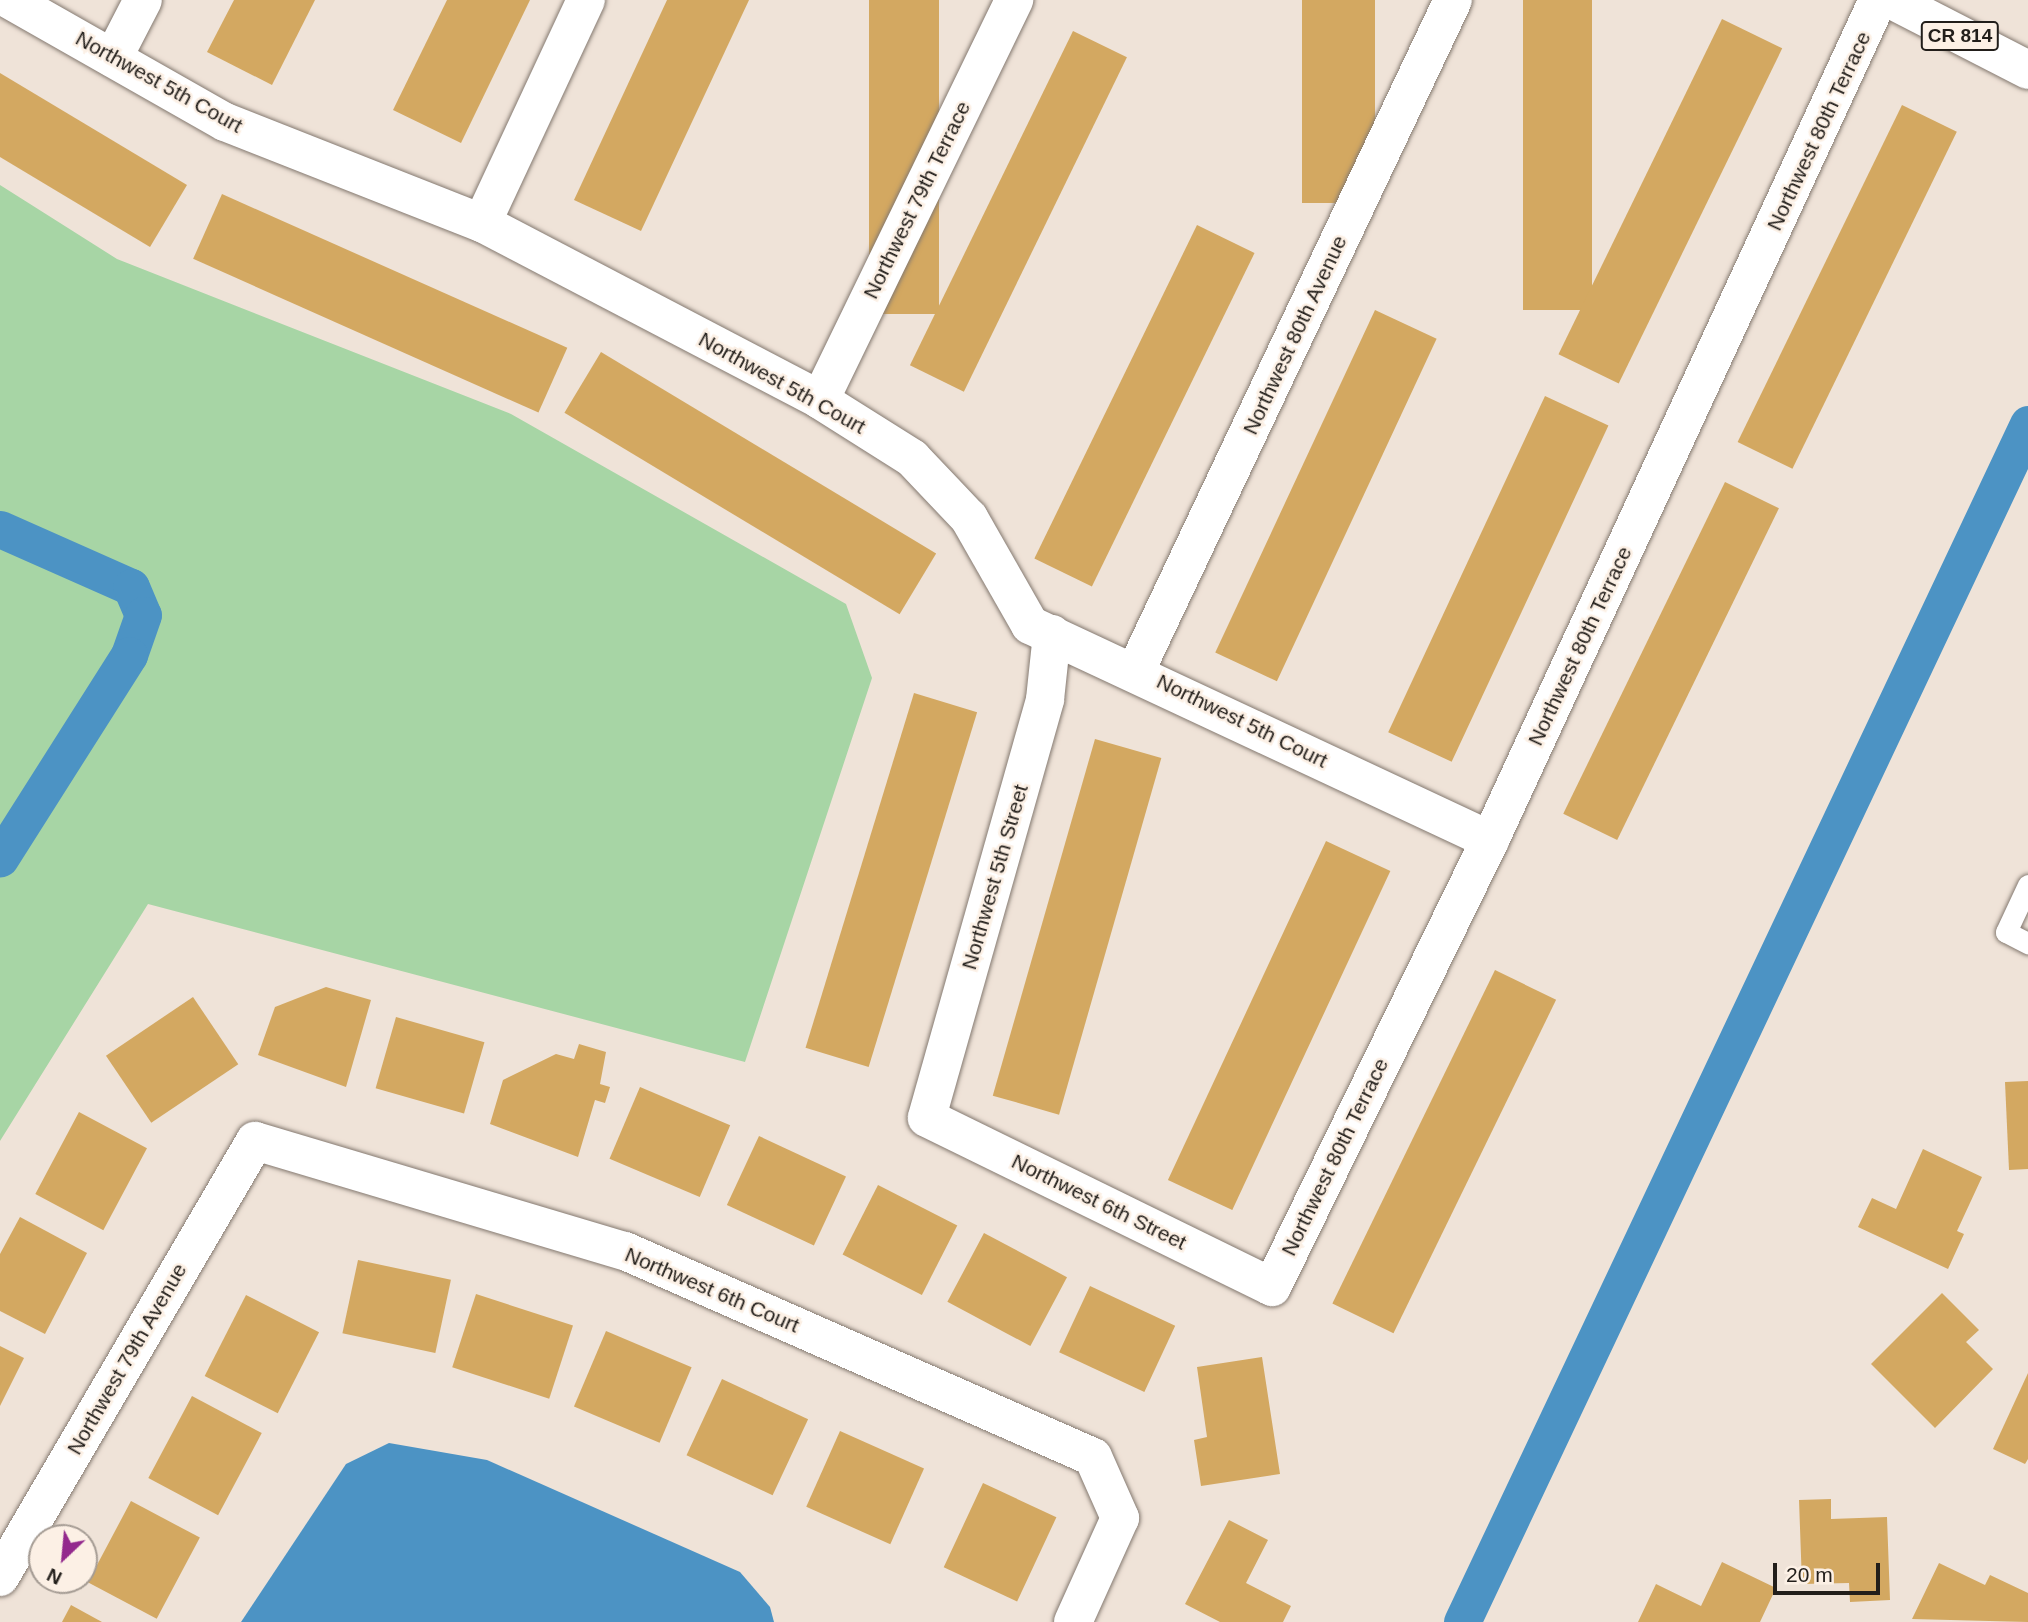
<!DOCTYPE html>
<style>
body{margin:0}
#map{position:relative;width:2028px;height:1622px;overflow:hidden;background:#efe3d8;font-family:Helvetica,sans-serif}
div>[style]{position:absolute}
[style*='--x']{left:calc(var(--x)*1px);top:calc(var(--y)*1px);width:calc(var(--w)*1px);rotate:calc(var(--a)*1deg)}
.green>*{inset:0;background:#a7d5a5}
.water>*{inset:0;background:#4c93c4}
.canal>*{height:37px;margin:-18.5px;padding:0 18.5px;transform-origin:18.5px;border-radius:18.5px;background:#4c93c4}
.building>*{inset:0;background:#d3a861;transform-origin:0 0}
.roads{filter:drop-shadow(0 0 2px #847970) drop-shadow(0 0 2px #847970)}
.lane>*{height:21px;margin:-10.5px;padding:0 10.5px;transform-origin:10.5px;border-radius:10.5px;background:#fff}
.street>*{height:38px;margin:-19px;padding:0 19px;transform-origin:19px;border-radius:19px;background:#fff}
.primary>*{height:38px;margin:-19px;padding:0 19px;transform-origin:19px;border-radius:19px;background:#fff}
span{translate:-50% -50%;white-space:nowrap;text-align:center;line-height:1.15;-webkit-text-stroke:5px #fcf0e5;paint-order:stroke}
.shield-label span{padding:2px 5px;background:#fcf0e5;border:2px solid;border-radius:5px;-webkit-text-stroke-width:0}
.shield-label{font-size:19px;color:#221e1a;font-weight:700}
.street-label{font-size:21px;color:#221e1a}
.north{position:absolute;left:28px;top:1524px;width:70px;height:70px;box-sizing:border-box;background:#fcf0e5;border:2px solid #a59c94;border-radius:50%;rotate:206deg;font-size:19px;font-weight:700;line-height:28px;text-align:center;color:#221e1a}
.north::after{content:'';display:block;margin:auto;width:24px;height:32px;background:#93298d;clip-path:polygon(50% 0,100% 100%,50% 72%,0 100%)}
.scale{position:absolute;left:1773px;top:1563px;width:107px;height:32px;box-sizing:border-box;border:4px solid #221e1a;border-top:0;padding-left:9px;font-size:21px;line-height:24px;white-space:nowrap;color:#221e1a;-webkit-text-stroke:5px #fcf0e5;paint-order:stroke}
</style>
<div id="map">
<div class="green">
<div style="clip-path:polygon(0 185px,117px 259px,511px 414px,846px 604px,872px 678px,745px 1062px,148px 904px,0 1141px)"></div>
</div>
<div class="water">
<div style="clip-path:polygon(389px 1443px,487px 1460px,740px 1572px,770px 1607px,774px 1622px,241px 1622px,346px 1464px)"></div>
</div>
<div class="canal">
<div style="--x:0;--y:529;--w:143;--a:23.9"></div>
<div style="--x:131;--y:587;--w:30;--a:67"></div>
<div style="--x:143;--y:615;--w:42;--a:109.3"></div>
<div style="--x:129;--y:655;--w:241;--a:122.4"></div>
<div style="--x:1462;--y:1622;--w:1325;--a:-64.71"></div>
</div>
<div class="building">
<div style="clip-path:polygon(234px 0,315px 0,272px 85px,207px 52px)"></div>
<div style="clip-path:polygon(447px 0,530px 0,461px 143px,393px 110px)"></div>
<div style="clip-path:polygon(667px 0,749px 0,641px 231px,574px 200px)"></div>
<div style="left:869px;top:0;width:70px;height:314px"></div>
<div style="left:1302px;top:0;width:73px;height:203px"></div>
<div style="left:1523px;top:0;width:69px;height:310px"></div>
<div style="left:1722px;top:19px;width:67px;height:373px;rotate:26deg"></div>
<div style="left:1073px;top:31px;width:60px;height:372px;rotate:26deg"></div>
<div style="clip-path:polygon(0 73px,187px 185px,150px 247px,0 157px)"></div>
<div style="left:1902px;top:105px;width:61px;height:375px;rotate:26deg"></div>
<div style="left:222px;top:194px;width:378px;height:71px;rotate:24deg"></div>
<div style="left:1197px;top:225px;width:64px;height:371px;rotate:26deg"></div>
<div style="left:1375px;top:310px;width:68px;height:378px;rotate:25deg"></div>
<div style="left:601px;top:352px;width:391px;height:71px;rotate:31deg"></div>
<div style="left:1545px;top:396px;width:70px;height:371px;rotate:25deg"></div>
<div style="left:1725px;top:482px;width:60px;height:369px;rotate:26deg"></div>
<div style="left:914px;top:693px;width:66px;height:371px;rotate:17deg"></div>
<div style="left:1095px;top:739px;width:69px;height:371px;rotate:16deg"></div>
<div style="left:1326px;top:841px;width:71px;height:374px;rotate:25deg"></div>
<div style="left:1495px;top:970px;width:68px;height:371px;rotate:26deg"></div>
<div style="clip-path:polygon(326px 987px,371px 1000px,346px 1087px,258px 1055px,275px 1007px)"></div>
<div style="left:193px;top:997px;width:81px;height:105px;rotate:56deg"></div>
<div style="left:396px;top:1017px;width:92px;height:74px;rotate:16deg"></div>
<div style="clip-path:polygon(579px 1044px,606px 1052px,600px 1084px,610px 1087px,605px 1103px,595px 1100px,578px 1157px,490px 1124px,503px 1080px,556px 1054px,574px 1059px)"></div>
<div style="clip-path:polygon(2028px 1081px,2028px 1169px,2009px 1170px,2005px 1082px)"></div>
<div style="left:640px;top:1087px;width:98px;height:78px;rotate:23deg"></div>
<div style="left:79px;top:1112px;width:77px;height:93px;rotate:28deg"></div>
<div style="left:759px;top:1136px;width:96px;height:76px;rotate:25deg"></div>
<div style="clip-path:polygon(1923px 1149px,1982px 1177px,1957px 1231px,1964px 1234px,1948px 1269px,1858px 1227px,1872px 1198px,1896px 1209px)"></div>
<div style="left:878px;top:1185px;width:89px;height:78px;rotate:27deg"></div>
<div style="clip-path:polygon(20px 1217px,87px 1253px,45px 1334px,0 1311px,0 1254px)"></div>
<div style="left:984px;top:1233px;width:94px;height:78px;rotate:28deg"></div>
<div style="left:358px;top:1260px;width:95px;height:75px;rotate:12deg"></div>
<div style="left:1090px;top:1286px;width:94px;height:73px;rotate:25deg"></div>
<div style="clip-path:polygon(1942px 1293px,1979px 1330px,1966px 1342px,1993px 1369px,1935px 1428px,1871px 1364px)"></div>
<div style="left:476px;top:1294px;width:102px;height:77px;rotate:18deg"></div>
<div style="left:246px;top:1295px;width:82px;height:91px;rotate:27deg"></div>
<div style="left:606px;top:1331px;width:93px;height:82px;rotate:23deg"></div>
<div style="clip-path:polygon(0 1346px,24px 1358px,0 1406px)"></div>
<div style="clip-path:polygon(1262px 1357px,1280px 1474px,1201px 1486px,1194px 1440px,1207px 1437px,1197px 1367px)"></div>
<div style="clip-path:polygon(2028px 1373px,2028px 1459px,2025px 1464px,1993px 1449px)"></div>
<div style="left:722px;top:1379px;width:95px;height:84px;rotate:25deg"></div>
<div style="left:192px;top:1396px;width:79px;height:93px;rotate:28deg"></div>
<div style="left:840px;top:1431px;width:92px;height:83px;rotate:24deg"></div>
<div style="left:983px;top:1483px;width:81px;height:93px;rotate:25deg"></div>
<div style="clip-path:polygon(1831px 1499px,1831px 1519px,1887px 1517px,1890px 1600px,1850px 1602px,1849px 1583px,1802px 1584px,1799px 1500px)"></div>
<div style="left:131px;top:1501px;width:78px;height:92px;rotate:28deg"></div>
<div style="clip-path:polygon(1229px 1520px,1268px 1540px,1246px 1583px,1291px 1606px,1283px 1622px,1220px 1622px,1185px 1604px)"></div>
<div style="clip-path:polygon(1722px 1562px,1776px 1588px,1760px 1622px,1638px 1622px,1656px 1584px,1701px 1606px)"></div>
<div style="clip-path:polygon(1939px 1563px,1985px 1585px,1990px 1575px,2028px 1593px,2028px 1622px,1912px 1619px)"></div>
<div style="clip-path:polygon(71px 1605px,102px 1622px,62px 1622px)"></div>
</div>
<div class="roads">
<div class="lane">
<div style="--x:2028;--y:885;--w:52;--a:115.1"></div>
<div style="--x:2006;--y:932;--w:25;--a:27"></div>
</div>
<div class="street">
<div style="--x:10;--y:0;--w:247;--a:29.6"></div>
<div style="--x:225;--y:122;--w:276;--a:21.5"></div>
<div style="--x:482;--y:223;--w:382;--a:27.6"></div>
<div style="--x:820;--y:400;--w:109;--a:32.2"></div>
<div style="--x:912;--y:458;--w:83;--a:46.5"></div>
<div style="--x:969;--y:518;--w:123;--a:60.3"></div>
<div style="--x:1030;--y:625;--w:508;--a:25.05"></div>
<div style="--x:113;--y:58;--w:65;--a:-62.7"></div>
<div style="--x:482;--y:223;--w:246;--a:-65"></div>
<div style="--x:820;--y:400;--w:445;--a:-64.1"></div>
<div style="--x:1052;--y:634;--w:66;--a:96.1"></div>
<div style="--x:1045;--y:700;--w:434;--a:105.8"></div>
<div style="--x:927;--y:1118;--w:384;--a:26.1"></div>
<div style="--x:1272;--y:1287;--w:497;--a:-64"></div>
<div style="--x:1490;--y:840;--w:925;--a:-65.21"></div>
<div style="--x:1136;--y:670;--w:741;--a:-64.68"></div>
<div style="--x:0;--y:1577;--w:505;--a:-59.68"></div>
<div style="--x:255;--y:1141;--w:386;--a:16.6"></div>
<div style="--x:625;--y:1251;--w:511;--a:23.76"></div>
<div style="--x:1093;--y:1457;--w:67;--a:66.1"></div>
<div style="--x:1120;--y:1518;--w:114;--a:114.3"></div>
</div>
<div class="primary">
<div style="--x:1892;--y:0;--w:153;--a:27.2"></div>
</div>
</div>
<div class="shield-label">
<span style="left:1960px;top:36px">CR 814</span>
</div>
<div class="street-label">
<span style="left:159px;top:82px;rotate:29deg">Northwest 5th Court</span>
<span style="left:1819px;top:131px;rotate:-65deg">Northwest 80th Terrace</span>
<span style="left:917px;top:200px;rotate:-64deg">Northwest 79th Terrace</span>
<span style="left:1295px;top:335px;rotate:-65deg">Northwest 80th Avenue</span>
<span style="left:782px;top:383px;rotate:29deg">Northwest 5th Court</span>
<span style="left:1580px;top:646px;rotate:-65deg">Northwest 80th Terrace</span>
<span style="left:1242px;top:721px;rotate:26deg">Northwest 5th Court</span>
<span style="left:995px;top:877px;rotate:-74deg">Northwest 5th Street</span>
<span style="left:1335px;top:1157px;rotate:-64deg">Northwest 80th Terrace</span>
<span style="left:1099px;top:1202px;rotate:26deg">Northwest 6th Street</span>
<span style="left:712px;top:1290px;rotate:23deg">Northwest 6th Court</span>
<span style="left:127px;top:1359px;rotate:-60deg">Northwest 79th Avenue</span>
</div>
<div class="north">N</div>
<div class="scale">20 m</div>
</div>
